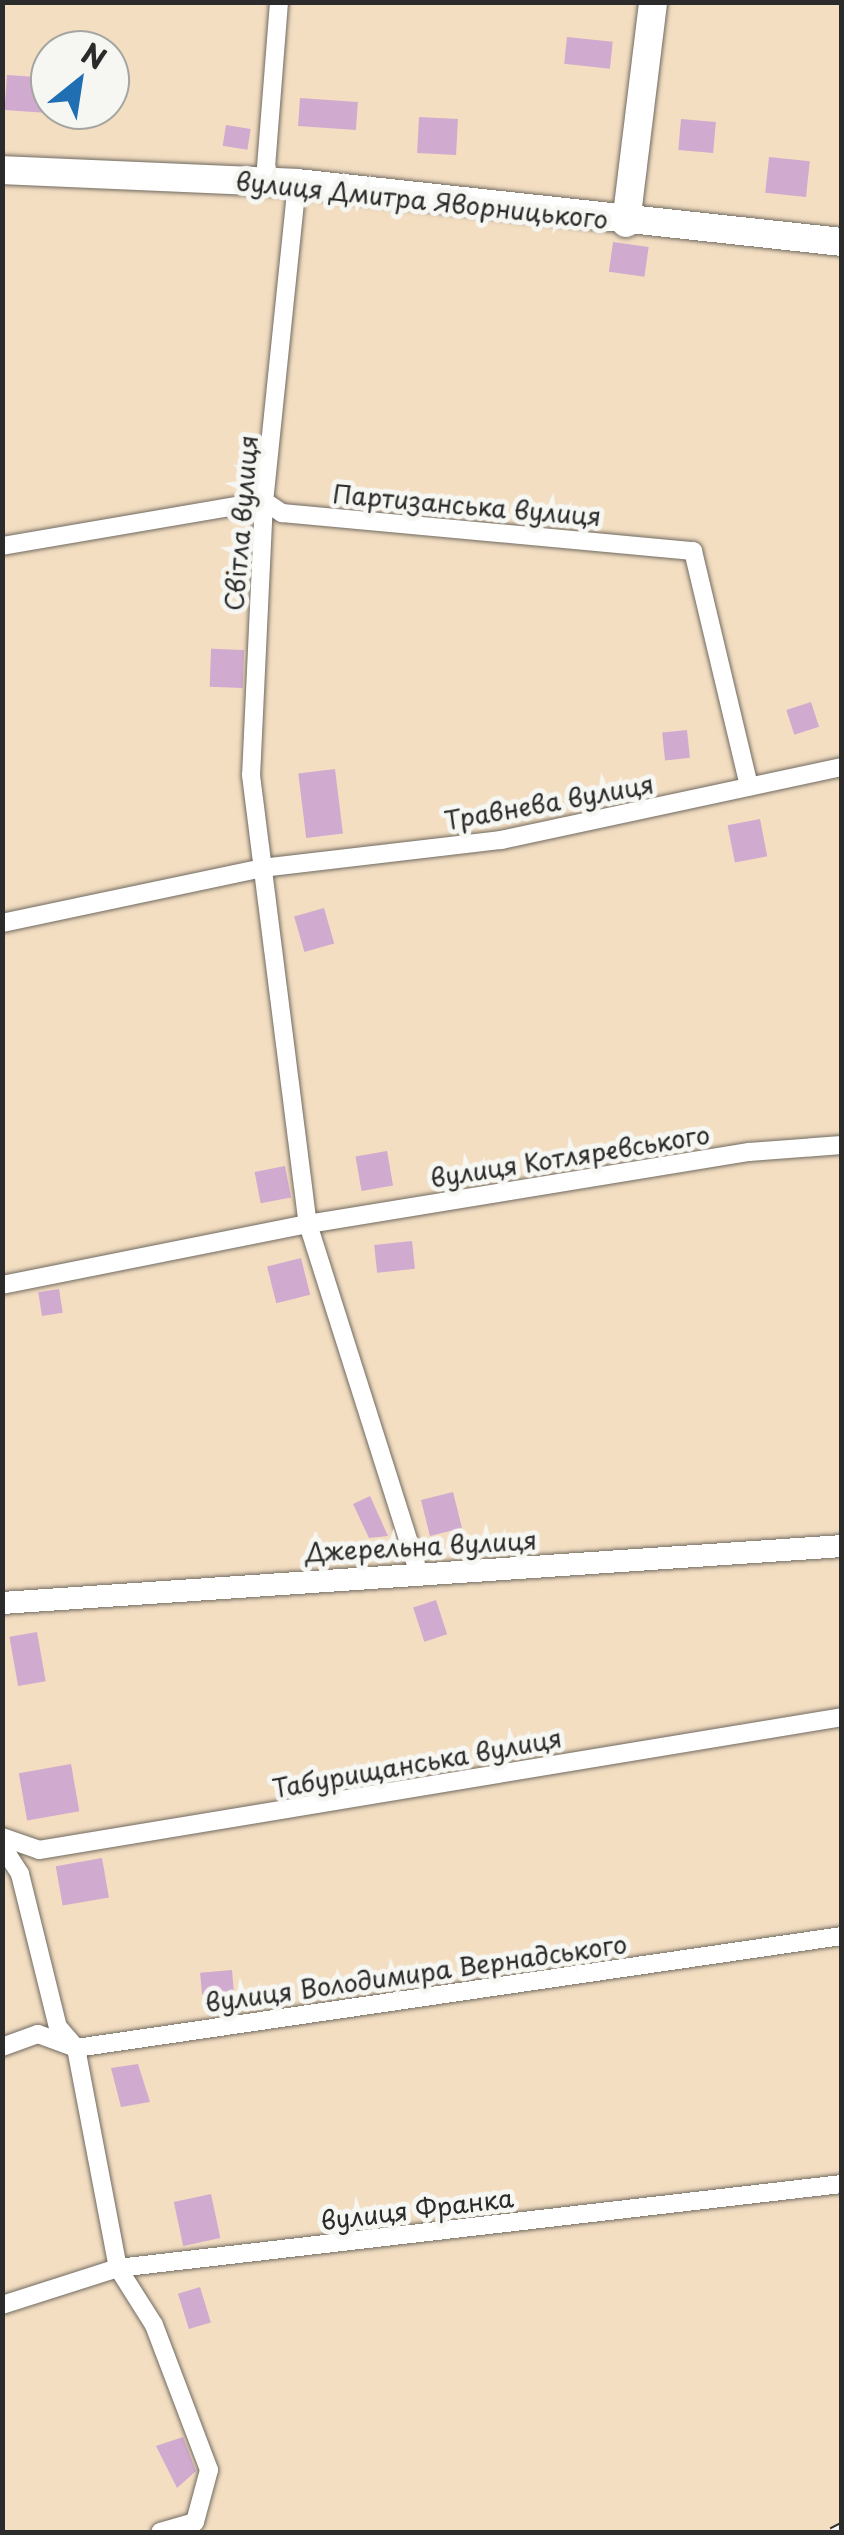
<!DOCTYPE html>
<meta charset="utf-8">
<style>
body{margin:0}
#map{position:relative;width:844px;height:2535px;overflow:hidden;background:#f3dec2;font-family:"Playpen Sans",sans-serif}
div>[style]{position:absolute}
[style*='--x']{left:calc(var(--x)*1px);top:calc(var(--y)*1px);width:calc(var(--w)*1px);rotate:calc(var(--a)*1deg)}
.building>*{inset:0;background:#d1aad0;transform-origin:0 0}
.roads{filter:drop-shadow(0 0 2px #716a60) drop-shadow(0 0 2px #716a60)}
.minor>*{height:18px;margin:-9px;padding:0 9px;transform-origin:9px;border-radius:9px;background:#fff}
.tertiary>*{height:22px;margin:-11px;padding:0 11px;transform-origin:11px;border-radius:11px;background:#fff}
.secondary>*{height:28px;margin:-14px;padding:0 14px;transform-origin:14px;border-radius:14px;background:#fff}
.rail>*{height:10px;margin-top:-5px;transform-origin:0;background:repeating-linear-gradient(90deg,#f6f6f2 0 19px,#2b2b2b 0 38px);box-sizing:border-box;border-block:2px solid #2b2b2b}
span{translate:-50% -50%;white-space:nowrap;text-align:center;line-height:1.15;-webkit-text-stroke:10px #f6f6f2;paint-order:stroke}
.street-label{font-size:25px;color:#2b2b2b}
.frame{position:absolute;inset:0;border:5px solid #2b2b2b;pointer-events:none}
.north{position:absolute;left:30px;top:30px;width:100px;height:100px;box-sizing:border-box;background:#f6f6f2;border:2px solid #a5a5a2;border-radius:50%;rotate:30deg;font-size:28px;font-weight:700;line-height:40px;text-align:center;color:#2b2b2b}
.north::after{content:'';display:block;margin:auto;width:35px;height:45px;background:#1f6fb2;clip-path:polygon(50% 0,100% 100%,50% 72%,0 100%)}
</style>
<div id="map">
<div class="building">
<div style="left:567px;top:37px;width:46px;height:27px;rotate:6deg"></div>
<div style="left:7px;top:75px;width:40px;height:35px;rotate:4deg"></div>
<div style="left:300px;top:98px;width:58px;height:28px;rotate:4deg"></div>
<div style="left:419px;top:117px;width:39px;height:36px;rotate:3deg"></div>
<div style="left:681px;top:119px;width:35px;height:31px;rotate:5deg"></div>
<div style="left:226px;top:125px;width:25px;height:21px;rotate:9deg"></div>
<div style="left:769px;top:157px;width:41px;height:36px;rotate:6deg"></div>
<div style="left:613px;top:242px;width:36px;height:30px;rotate:8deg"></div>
<div style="left:244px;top:650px;width:38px;height:33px;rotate:92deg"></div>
<div style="left:811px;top:702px;width:26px;height:26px;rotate:72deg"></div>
<div style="left:687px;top:730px;width:28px;height:25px;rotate:84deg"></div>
<div style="left:335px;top:769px;width:65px;height:37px;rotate:83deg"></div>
<div style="left:760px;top:819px;width:38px;height:33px;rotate:79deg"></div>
<div style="left:324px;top:908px;width:37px;height:31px;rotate:74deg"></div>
<div style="left:387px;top:1151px;width:35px;height:32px;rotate:80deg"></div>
<div style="left:285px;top:1166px;width:32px;height:31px;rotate:79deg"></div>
<div style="left:412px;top:1241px;width:28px;height:38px;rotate:84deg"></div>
<div style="left:301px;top:1258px;width:38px;height:35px;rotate:76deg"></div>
<div style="left:59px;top:1289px;width:24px;height:21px;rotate:81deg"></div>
<div style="left:453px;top:1492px;width:37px;height:33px;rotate:76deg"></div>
<div style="clip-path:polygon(370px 1496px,388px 1536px,369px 1538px,353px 1504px)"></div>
<div style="left:436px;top:1600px;width:36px;height:24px;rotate:72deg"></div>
<div style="left:37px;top:1632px;width:50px;height:28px;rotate:80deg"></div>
<div style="left:71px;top:1764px;width:48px;height:53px;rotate:80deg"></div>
<div style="left:102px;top:1858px;width:40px;height:47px;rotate:80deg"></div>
<div style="left:232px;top:1970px;width:22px;height:32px;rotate:85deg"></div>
<div style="clip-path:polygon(138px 2064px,150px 2102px,121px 2107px,111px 2068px)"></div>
<div style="left:211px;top:2194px;width:45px;height:38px;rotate:78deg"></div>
<div style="left:200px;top:2287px;width:37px;height:23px;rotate:73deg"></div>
<div style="clip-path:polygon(183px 2437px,196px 2471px,177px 2488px,156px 2446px)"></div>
</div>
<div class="roads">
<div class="minor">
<div style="--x:265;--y:180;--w:179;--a:-85.5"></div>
<div style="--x:297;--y:183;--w:320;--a:95.9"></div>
<div style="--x:264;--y:501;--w:274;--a:92.7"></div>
<div style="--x:251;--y:775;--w:453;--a:82.8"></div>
<div style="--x:308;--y:1224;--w:366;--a:72.4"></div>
<div style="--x:2;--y:546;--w:266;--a:-9.7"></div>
<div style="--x:264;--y:501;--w:22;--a:34"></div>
<div style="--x:282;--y:513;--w:413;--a:5.3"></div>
<div style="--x:693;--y:551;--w:242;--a:76.6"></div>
<div style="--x:2;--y:923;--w:266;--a:-11.9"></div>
<div style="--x:262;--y:868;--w:241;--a:-6.7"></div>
<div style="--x:501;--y:840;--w:349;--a:-12.1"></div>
<div style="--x:2;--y:1285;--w:312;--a:-11.3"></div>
<div style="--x:308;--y:1224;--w:447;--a:-9.3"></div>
<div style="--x:749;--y:1152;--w:93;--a:-4.3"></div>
<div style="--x:2;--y:1837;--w:39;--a:19"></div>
<div style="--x:39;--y:1850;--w:814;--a:-9.4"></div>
<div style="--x:2;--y:1846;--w:33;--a:57"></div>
<div style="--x:20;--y:1874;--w:158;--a:76.1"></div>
<div style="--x:58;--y:2027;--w:28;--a:49"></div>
<div style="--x:76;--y:2048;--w:224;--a:79.2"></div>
<div style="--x:118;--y:2268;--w:67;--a:57.7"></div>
<div style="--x:154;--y:2325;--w:155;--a:69.2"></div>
<div style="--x:209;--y:2470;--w:54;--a:105.1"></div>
<div style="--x:195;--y:2522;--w:36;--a:164"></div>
<div style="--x:2;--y:2047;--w:38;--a:-20"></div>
<div style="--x:38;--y:2034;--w:40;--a:20.2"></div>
<div style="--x:76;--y:2048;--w:774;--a:-8.32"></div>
<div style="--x:2;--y:2305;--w:122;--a:-17.7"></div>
<div style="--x:118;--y:2268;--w:729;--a:-6.62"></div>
</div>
<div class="tertiary">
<div style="--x:2;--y:1603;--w:842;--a:-3.88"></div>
</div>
<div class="secondary">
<div style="--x:2;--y:170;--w:295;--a:2.5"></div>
<div style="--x:297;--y:183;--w:548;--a:6.18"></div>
<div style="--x:626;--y:223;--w:223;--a:-83"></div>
</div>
</div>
<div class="rail">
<div style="--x:832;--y:2532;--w:11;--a:-27"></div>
</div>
<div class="street-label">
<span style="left:422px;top:200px;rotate:6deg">вулиця Дмитра Яворницького</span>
<span style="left:467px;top:505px;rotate:5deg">Партизанська вулиця</span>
<span style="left:241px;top:523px;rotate:-85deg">Світла вулиця</span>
<span style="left:549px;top:802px;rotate:-10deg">Травнева вулиця</span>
<span style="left:570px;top:1156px;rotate:-9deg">вулиця Котляревського</span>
<span style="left:421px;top:1546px;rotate:-3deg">Джерельна вулиця</span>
<span style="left:417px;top:1763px;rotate:-10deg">Табурищанська вулиця</span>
<span style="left:416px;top:1973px;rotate:-8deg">вулиця Володимира Вернадського</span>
<span style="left:417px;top:2209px;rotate:-7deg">вулиця Франка</span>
</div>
<div class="frame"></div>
<div class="north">N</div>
</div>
